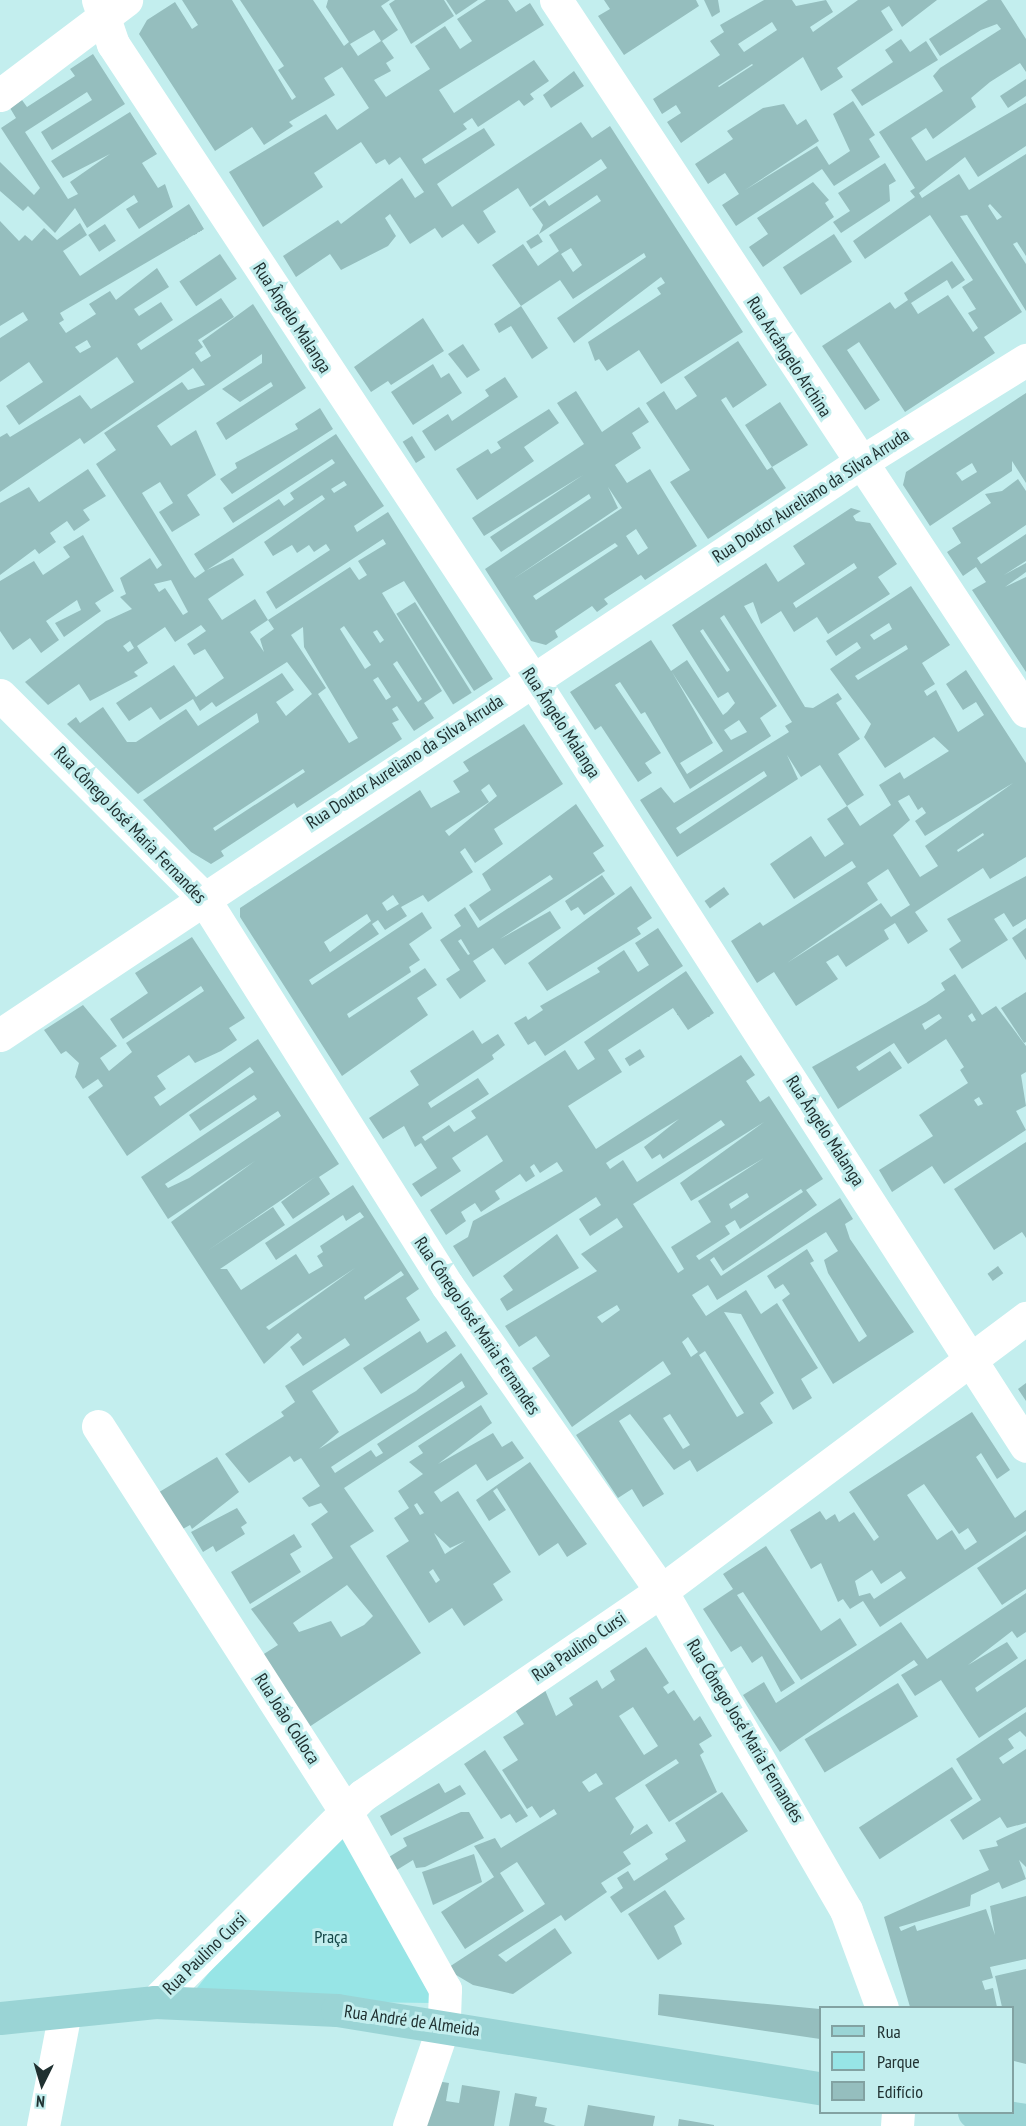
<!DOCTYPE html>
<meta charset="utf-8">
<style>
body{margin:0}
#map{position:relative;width:1026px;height:2126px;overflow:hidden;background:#c3eeee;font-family:"PT Sans Narrow",sans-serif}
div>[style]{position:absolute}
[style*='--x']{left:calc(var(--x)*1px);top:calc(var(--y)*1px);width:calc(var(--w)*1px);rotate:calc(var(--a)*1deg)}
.green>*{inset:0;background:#97e5e6}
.building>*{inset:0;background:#95bebe;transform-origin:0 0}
.minor>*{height:33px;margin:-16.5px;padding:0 16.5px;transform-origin:16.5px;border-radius:16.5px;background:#fff}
.major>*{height:33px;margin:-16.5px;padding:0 16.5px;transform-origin:16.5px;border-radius:16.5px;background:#9ad4d5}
span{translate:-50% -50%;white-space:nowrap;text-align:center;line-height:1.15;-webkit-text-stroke:6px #c3eeee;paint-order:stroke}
.street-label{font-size:18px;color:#203131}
.park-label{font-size:18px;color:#134647}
.legend{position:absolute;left:819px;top:2006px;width:195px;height:108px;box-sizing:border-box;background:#c3eeee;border:2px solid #82a2a2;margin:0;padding:8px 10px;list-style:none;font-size:18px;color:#203131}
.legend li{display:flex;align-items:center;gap:12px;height:30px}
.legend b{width:30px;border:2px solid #82a2a2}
.north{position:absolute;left:12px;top:2054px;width:60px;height:60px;-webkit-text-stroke:4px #c3eeee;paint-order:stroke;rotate:185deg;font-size:16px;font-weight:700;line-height:24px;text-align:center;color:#203131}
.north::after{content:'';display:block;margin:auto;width:21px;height:27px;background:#203131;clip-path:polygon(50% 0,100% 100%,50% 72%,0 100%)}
</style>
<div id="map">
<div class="green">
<div style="clip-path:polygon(345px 1836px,434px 2003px,349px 2002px,197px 1988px,241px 1932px)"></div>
</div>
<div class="building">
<div style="clip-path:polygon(evenodd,182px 0,232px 0,292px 100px,296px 97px,278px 70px,284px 66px,240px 0,313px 0,344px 46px,349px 42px,326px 7px,328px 0,390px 0,381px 6px,398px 30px,382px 41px,394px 58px,386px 63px,391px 71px,374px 80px,386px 97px,430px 69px,415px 46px,445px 26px,460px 49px,472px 41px,457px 19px,486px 0,508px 0,516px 12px,530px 3px,544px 25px,439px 90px,454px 113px,534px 60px,549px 81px,530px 94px,534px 99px,524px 106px,519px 100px,478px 127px,472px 118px,463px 124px,467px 129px,422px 159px,425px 164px,484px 128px,495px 145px,437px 184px,452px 207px,581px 122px,592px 138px,610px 126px,743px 332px,661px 384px,639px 350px,607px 371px,599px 359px,595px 361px,588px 342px,661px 294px,657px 288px,665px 283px,661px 277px,574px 343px,557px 318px,646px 257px,644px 253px,573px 299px,560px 280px,521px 306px,492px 265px,523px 244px,538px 266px,559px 251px,549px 235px,601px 201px,597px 195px,539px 234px,543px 225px,532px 209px,545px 200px,549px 206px,607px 168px,601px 159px,530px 207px,518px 188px,483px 211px,496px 232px,478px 244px,463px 224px,442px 238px,435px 228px,410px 244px,390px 214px,385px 218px,396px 236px,388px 246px,341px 270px,330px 254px,296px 277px,283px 256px,338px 220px,341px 224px,402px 178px,415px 198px,424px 192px,400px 157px,389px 165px,385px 159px,376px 164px,361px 142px,314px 173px,323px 187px,263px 227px,229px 172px,326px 114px,337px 130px,369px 108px,342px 67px,324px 78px,335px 95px,289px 122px,293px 126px,264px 145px,252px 127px,215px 151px,139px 34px,147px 20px,175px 2px,192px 29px,198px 25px,182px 0,374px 30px,381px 41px,358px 56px,350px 44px,374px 30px,182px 0,571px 248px,582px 265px,573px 272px,561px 254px,571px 248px)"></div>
<div style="clip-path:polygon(395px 0,444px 0,454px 16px,411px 44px,389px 4px)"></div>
<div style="clip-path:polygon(446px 0,478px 0,456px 15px)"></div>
<div style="clip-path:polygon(604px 0,696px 0,699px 6px,624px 55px,598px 16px,610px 9px)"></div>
<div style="clip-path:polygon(704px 0,718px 0,720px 12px,712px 17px)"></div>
<div style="clip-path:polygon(evenodd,764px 0,792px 0,796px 6px,826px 0,833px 12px,810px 27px,813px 32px,858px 0,937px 0,902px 27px,889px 6px,881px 11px,893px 30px,837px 68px,843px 77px,821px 91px,803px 57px,681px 143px,667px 122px,681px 113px,676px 105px,662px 114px,653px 99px,720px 55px,710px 41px,724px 32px,720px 25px,764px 0,772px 22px,777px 30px,744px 52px,738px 44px,772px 22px,764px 0,752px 64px,753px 65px,719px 87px,718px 86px,752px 64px)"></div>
<div style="clip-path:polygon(evenodd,988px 0,1001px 0,1026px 39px,1026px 72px,1020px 63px,990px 82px,971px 98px,976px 107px,933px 139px,926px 128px,911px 138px,926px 161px,1026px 103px,1026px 146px,978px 177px,965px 157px,919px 193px,922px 198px,959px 174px,969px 190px,1026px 154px,1026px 256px,1017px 242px,1013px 244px,1026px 264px,1026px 311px,967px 215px,960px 216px,1022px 312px,984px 337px,995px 353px,905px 412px,859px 342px,847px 350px,880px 400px,865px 410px,822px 346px,890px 302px,895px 309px,908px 300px,904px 293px,952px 261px,965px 280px,952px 289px,947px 280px,911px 303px,918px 314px,948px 295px,973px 332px,978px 328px,968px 313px,976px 309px,962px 287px,973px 280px,930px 215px,865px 259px,853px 241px,915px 197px,910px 191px,915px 188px,879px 132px,943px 91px,933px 76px,940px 68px,1001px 29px,997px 24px,981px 30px,940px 56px,929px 39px,988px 0,990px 204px,1002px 217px,997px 220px,988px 206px,990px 204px)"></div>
<div style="clip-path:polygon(901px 39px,910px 52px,926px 41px,938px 60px,862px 106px,851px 90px,893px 62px,885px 50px)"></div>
<div style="clip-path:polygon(93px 54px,125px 104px,52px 150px,41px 132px,92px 100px,87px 92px,25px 132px,68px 199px,78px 194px,70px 182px,110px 154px,63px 178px,51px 161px,130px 112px,157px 154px,142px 163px,158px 188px,165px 184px,173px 207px,139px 229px,126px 209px,138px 202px,134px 195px,87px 228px,75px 208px,55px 233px,28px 206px,23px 211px,0 191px,0 162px,34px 195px,40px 188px,1px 128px,16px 118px,10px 108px,22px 100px,27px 107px,75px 76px,70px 69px)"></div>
<div style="clip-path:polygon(574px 71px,584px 86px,551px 108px,543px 95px)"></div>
<div style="clip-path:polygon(1026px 79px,1026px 96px,1008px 108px,1000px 96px)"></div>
<div style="clip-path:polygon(853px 101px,875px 135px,869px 139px,880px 157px,834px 186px,822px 169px,736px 226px,722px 205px,739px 194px,725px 173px,708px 184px,695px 164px,733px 139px,727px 131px,763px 108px,784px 104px,797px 125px,806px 119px,819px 141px,745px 190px,817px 146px,829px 165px,850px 151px,833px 114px)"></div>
<div style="clip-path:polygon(885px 163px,896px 181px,889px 185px,890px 201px,841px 233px,833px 222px,850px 211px,838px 193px)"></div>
<div style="clip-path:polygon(813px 182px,829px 200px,825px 203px,834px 217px,763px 267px,749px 247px,768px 234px,757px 218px)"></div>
<div style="clip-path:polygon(evenodd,189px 204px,204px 229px,60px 313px,64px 320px,59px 323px,66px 333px,96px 314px,89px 304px,110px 291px,116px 300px,157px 268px,169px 287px,134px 309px,139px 316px,161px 302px,173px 320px,137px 344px,141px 350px,221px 298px,234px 317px,198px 340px,203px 347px,195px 353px,201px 362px,211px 356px,202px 341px,253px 304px,306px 388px,226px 440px,216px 423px,273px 386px,271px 382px,240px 402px,222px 389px,262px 363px,262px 354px,157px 426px,171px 446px,196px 430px,216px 475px,187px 495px,200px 515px,172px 532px,159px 512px,173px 503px,160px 482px,142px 493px,191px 573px,195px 578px,205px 571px,194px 554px,279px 499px,284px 506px,294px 499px,290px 493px,335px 463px,332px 459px,233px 523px,223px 508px,336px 434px,384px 506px,354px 526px,357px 532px,388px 512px,493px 679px,474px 691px,404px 581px,382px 593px,442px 691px,424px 703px,434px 718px,414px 731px,397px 706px,392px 709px,399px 720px,392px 723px,402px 739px,297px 808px,294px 803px,221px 851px,224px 856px,211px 864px,191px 852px,143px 800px,259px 722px,257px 713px,138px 794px,67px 724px,76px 717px,80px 723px,103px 707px,127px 742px,136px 742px,186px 709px,198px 726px,282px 673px,294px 690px,276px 702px,286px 716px,312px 694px,287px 662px,216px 707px,212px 702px,200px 711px,193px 699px,160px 720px,151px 707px,129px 721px,116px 703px,174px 665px,196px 697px,224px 678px,205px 649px,194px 655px,187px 644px,206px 631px,201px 625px,175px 642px,165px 627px,137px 646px,148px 663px,134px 672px,138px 676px,90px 701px,79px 684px,48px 705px,25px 682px,106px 621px,132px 609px,120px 597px,126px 594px,120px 578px,150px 558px,157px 569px,162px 565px,96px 464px,116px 450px,104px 433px,182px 382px,188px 390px,205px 385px,193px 368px,84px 444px,80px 438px,0 492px,0 437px,7px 433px,10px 437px,80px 395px,91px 409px,134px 382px,117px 357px,19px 425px,6px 406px,43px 382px,29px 362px,0 382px,0 338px,28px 320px,23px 312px,0 326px,0 221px,19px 241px,25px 235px,32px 241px,44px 228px,57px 240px,80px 223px,87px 235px,63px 251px,80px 276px,189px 204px,87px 340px,91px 347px,80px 353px,75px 347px,87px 340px,189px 204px,344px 481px,347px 485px,334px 493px,331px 489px,344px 481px,189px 204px,322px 495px,325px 499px,264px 542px,273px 556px,292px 545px,297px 553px,309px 545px,314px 552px,326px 544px,330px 550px,266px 592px,276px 609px,383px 539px,386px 544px,358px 561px,367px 575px,359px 580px,350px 567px,268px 620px,274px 629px,260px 639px,264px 652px,250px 632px,268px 620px,255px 599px,222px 620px,208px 599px,244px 575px,233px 558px,207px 570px,322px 495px,189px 204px,171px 580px,188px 612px,183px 615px,165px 588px,159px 592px,154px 584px,171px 580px,189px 204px,344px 626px,371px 665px,365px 669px,340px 629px,344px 626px,189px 204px,303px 627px,304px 647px,358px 738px,349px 743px,318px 694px,326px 688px,291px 635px,303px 627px,189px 204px,377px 630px,384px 640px,380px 643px,373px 632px,377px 630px,189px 204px,130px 641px,134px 648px,128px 652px,123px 646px,130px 641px,189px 204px,397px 661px,422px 699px,418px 702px,393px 664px,397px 661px,189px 204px,378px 677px,391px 697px,386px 700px,373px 680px,378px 677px,189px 204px,303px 769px,305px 772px,215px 831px,213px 828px,303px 769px)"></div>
<div style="left:105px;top:224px;width:20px;height:20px;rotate:57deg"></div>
<div style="left:538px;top:234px;width:9px;height:14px;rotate:58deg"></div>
<div style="left:834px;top:234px;width:33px;height:61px;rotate:57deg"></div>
<div style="left:220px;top:254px;width:30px;height:49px;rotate:56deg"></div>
<div style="clip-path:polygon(521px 306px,548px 348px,532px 359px,511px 326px,499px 333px,494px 324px)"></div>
<div style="clip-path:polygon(423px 318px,444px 351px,391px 385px,388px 381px,371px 392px,354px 367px)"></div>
<div style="clip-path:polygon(738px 341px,767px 385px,733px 408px,726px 397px,721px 400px,767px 470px,772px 467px,745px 425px,780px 402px,808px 445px,772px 467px,786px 488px,708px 539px,670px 482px,690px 470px,646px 403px,664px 391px,676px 410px,697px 396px,684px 377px)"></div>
<div style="clip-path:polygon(463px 344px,480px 370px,467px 378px,448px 354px)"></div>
<div style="clip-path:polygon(433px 364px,441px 378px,449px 373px,462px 393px,413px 425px,391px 392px)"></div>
<div style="clip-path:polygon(505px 377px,518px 397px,435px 451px,422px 431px,448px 414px,452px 421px,489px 396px,485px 390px)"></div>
<div style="clip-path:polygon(evenodd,576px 391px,602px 432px,639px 407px,649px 422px,632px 433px,641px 448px,615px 465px,627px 483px,650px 469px,697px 546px,645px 580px,641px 575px,604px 599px,608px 604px,597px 612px,592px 606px,555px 631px,558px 637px,546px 645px,531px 641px,485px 569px,591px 498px,589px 494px,501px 552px,490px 537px,583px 475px,484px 536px,472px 518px,584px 444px,557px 403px,576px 391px,608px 487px,622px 508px,513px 579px,618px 508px,608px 487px,576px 391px,636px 529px,648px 548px,638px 555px,626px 536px,636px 529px,576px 391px,615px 543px,618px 546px,536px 600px,533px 596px,615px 543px)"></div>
<div style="clip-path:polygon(evenodd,1026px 393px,1026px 483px,1012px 461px,1012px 471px,930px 526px,903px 485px,906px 472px,1026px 393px,972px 463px,977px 472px,962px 481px,956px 473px,972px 463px)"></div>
<div style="clip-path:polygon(320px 408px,333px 429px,232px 494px,220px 479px,237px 468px,235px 463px,298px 429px,295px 424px)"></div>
<div style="clip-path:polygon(549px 409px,559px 423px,524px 447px,534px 461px,477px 500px,456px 469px,488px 449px,491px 454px,501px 448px,497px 442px)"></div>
<div style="left:412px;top:436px;width:25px;height:11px;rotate:58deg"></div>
<div style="clip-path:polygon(88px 469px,106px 496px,83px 510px,90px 520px,74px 531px,67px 521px,50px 533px,56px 542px,39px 554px,35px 549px,0 575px,0 503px,29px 487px,39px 502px)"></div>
<div style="clip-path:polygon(1018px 479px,1026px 491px,1026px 525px,977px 558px,981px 564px,1026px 534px,1026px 561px,1004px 575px,1026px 563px,1026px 572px,1005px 587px,1026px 577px,1026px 672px,972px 590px,986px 582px,976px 567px,963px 576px,947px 552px,961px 543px,952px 528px,991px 503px,985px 494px,1002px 491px)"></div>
<div style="clip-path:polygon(evenodd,851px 508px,861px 511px,853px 516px,856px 521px,870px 523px,897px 564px,878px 577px,890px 594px,828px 634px,817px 617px,794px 632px,781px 611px,761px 624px,753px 602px,744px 606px,805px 707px,813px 708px,838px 693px,842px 699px,836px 703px,860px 739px,838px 754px,864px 795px,847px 806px,820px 765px,801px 777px,787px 755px,798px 779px,677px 857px,640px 800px,661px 787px,674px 803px,789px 732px,785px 726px,792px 722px,724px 615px,720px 618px,777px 706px,760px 718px,771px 736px,690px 789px,645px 712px,641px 714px,620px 682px,615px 685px,661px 753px,645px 763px,652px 773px,638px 782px,601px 726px,595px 730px,570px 692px,651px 640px,671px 671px,687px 660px,723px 715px,727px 712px,735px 703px,728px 692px,718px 698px,672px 625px,766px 563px,778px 582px,805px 564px,793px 546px,851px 508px,854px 563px,857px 568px,796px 608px,793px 603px,854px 563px,851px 508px,703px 629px,730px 670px,727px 672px,700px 631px,703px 629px,851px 508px,672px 672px,723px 751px,687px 774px,680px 763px,713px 743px,672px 672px,851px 508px,739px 720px,747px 732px,731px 740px,724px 730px,739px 720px,851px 508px,764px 771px,767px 776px,680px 834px,676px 828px,764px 771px)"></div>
<div style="clip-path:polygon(83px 535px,114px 591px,95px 603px,101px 611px,64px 637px,55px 623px,81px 610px,77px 600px,46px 621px,59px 640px,41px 653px,30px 638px,13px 650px,0 631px,0 581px,34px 561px,43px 575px,70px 557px,63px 547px)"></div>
<div style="clip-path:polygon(evenodd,911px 586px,950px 645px,922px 663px,935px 684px,924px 691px,927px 696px,936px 690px,958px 732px,984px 715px,976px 702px,963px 710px,946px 684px,966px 670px,1026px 763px,1026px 857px,990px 879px,983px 868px,915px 912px,928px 931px,908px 944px,895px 923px,884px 930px,889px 939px,846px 967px,838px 955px,826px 962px,838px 979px,796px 1006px,774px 972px,757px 983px,731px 941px,760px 922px,763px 926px,856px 867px,852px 861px,794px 899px,770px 864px,811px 836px,825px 857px,844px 844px,827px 819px,847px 806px,860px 826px,891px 805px,879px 785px,900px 772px,904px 779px,949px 751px,934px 737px,885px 768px,864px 737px,871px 724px,830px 669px,861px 648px,857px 642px,836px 656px,826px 641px,911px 586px,889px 623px,892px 629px,874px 640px,870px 635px,889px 623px,911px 586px,906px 645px,908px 649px,858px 680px,855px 676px,906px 645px,911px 586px,1013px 783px,925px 846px,938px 866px,920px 877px,893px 835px,910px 820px,898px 801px,909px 795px,918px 810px,922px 807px,926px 813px,915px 821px,925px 836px,1013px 783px,911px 586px,983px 833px,984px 835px,958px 852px,957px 850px,983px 833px,911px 586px,888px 869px,910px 905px,891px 917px,881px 903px,787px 963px,878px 900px,867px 883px,888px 869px)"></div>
<div style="left:415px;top:602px;width:107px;height:22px;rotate:58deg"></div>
<div style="clip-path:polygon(evenodd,524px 724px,563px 784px,494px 829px,503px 844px,475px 863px,465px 848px,460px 852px,473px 872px,428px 902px,423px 895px,401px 907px,407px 916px,385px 930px,378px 920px,372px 924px,379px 934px,309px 980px,312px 985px,422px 912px,432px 928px,409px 944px,420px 960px,409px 967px,411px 972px,347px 1014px,349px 1018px,425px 968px,437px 985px,417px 998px,428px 1015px,342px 1076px,240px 917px,240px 908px,420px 790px,431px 808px,460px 792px,453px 781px,469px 771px,463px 762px,524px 724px,489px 784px,497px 796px,449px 836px,445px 831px,489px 802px,481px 790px,489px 784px,524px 724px,393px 895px,399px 904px,387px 911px,382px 903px,393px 895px,524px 724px,367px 914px,371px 921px,330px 952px,324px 942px,367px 914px)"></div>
<div style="clip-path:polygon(evenodd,576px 804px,604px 846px,593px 853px,605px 871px,500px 939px,550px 911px,561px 928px,505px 965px,493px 948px,473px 961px,486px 981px,460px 999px,446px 979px,460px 970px,440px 940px,461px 926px,454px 915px,465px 907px,478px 928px,553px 879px,550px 875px,480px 921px,469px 905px,491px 890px,482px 874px,576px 804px,461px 939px,470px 954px,468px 955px,458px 941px,461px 939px)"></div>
<div style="clip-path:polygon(602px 875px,615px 894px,584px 915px,578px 907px,571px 911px,565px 901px)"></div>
<div style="clip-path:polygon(1026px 876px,1026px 919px,1013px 927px,1004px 913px,994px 919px,1008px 940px,962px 969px,949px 949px,961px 941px,947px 919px)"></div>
<div style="clip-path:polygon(631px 886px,652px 918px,637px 928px,641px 934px,547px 991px,528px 963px)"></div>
<div style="left:724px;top:887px;width:9px;height:24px;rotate:54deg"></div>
<div style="clip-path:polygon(658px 928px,683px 966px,545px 1056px,535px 1041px,528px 1045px,514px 1023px,526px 1016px,528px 1020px,543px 1010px,540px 1006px,600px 972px,597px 968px,624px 950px,638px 972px,649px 965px,635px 943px)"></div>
<div style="clip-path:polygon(1026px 928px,1026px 960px,1012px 938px)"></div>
<div style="clip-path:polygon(evenodd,192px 937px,245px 1018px,229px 1028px,237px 1040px,221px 1051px,195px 1063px,189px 1055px,157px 1076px,166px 1089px,154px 1097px,160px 1106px,258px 1039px,339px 1164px,319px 1177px,330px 1194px,293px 1219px,281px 1202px,315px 1177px,207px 1251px,273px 1207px,285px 1225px,220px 1269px,227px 1269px,241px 1290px,296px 1254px,309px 1274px,323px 1266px,317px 1256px,323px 1252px,320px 1246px,364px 1217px,360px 1212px,346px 1221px,343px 1215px,276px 1260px,265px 1243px,353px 1185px,419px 1289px,406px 1298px,420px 1320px,312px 1391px,339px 1432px,319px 1449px,416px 1391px,461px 1353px,488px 1394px,344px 1488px,374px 1531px,350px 1546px,421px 1653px,300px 1733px,256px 1659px,278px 1645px,251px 1609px,333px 1558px,311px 1524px,328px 1512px,321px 1503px,309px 1507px,302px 1498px,320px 1486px,301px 1458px,294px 1462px,290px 1456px,249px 1483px,225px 1454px,284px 1416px,281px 1412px,295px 1402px,285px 1386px,350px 1345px,345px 1338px,303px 1366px,290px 1347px,302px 1338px,298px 1333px,264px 1364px,171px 1222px,255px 1161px,168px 1219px,141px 1177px,257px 1099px,254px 1095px,200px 1131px,189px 1115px,254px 1072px,250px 1067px,127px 1156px,88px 1097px,103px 1086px,98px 1079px,83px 1089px,75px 1077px,79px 1063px,66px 1051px,61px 1054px,44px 1030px,83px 1005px,117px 1046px,100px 1058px,109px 1071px,132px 1052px,126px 1043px,204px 991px,201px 986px,123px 1039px,110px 1019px,148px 993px,135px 973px,192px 937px,278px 1111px,281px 1116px,189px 1178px,168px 1188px,165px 1184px,278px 1111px,192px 937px,355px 1268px,269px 1330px,266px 1327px,355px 1268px,192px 937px,401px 1271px,404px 1275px,365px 1300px,364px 1297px,401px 1271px,192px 937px,462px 1381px,465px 1387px,377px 1444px,383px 1453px,376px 1457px,371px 1450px,335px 1473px,331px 1467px,462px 1381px,192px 937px,347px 1585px,373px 1616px,364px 1625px,341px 1637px,331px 1621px,299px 1632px,293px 1623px,347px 1585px)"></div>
<div style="clip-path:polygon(evenodd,686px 971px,714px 1013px,688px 1030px,673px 1008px,608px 1050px,622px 1072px,568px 1106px,596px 1149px,741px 1055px,755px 1075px,746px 1081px,760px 1102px,769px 1096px,823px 1179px,806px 1190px,817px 1205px,757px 1248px,723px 1271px,714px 1257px,710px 1260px,721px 1276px,840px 1198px,853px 1219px,845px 1224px,850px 1239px,914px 1332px,833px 1384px,782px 1300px,790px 1294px,783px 1284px,775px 1289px,767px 1276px,807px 1249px,814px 1261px,810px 1263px,859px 1342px,867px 1336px,828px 1273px,824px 1260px,838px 1251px,826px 1232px,717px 1300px,708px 1285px,692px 1295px,706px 1316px,746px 1290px,761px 1314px,777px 1303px,818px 1368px,801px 1379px,812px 1398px,793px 1410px,741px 1314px,724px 1312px,774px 1393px,760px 1403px,773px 1423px,697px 1472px,690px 1460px,674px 1470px,630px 1414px,619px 1421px,664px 1494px,643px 1507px,632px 1489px,618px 1498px,576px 1435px,671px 1374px,663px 1361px,572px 1427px,532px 1368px,550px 1356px,536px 1336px,519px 1347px,505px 1326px,597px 1271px,581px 1254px,623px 1227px,617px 1218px,590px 1236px,579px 1219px,601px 1205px,596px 1197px,473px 1277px,453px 1246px,468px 1237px,473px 1221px,563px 1171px,557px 1162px,540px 1173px,534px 1164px,530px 1167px,535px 1176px,526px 1182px,520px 1174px,495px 1191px,500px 1199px,481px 1212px,475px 1203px,461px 1212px,466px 1221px,446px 1235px,430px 1210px,503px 1161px,487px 1135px,452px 1158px,461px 1171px,421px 1197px,412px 1184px,437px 1168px,421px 1143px,415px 1147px,404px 1126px,383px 1139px,369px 1118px,419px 1085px,410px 1071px,473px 1030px,482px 1044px,498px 1034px,505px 1045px,492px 1055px,494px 1059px,428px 1103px,431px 1108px,478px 1078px,489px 1094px,422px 1137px,425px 1141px,449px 1125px,454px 1132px,476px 1118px,471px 1111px,565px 1050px,578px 1070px,595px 1059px,584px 1042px,686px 971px,679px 1119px,644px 1147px,652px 1159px,660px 1154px,663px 1159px,721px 1120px,725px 1125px,637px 1182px,623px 1160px,610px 1169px,606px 1163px,612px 1159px,679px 1119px,686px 971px,764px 1122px,680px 1183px,691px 1201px,764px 1158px,698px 1201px,711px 1222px,671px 1247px,684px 1269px,678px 1273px,633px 1204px,764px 1122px,686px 971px,801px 1189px,803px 1192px,699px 1260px,696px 1256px,730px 1234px,725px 1226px,735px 1220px,740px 1229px,801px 1189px,686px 971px,747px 1193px,749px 1197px,731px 1209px,729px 1204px,747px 1193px,686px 971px,617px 1305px,620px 1310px,602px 1323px,597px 1317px,617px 1305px,686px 971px,688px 1337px,698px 1352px,691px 1357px,682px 1342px,688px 1337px,686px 971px,705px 1351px,744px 1413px,737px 1417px,699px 1355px,705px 1351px,686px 971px,670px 1414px,690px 1445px,683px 1449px,663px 1418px,670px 1414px)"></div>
<div style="clip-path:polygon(evenodd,955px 974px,982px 1015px,996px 1006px,1026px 1046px,1026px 1072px,1021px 1075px,1026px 1106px,1016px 1111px,1026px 1130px,944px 1184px,932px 1166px,892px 1192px,879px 1170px,933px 1136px,919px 1115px,968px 1083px,960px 1070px,964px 1067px,946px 1039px,908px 1064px,894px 1043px,856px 1067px,859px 1071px,890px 1051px,902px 1068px,838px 1109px,812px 1067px,926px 1003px,945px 990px,941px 983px,955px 974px,972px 1013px,976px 1020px,972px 1022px,968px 1016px,972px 1013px,955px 974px,939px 1014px,942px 1018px,925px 1030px,922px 1024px,939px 1014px,955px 974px,979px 1097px,983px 1104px,978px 1106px,974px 1100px,979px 1097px)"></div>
<div style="clip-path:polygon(1026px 992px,1026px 1042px,1024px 1043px,1001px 1008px)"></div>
<div style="left:640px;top:1049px;width:9px;height:18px;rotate:58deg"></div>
<div style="clip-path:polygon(1026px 1142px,1026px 1238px,1022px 1232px,994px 1250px,954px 1189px)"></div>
<div style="clip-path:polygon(557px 1234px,579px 1268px,507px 1311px,500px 1299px,513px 1290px,503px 1276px)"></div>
<div style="left:998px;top:1266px;width:9px;height:13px;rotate:54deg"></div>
<div style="clip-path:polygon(420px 1331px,427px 1343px,446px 1331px,456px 1346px,381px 1394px,363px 1368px)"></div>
<div style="clip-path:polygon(1026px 1383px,1026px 1401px,1018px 1389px)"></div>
<div style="clip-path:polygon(evenodd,481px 1405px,492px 1423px,438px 1464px,493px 1433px,502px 1447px,512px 1441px,524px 1458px,487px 1481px,476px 1464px,434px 1492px,441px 1502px,458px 1491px,511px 1572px,493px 1584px,503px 1600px,464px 1626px,452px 1608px,429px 1623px,386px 1556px,409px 1541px,394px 1518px,409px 1508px,398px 1491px,423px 1474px,409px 1462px,423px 1453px,418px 1446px,481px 1405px,417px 1503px,424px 1513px,420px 1515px,414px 1505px,417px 1503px,481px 1405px,434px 1533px,450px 1548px,465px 1541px,445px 1554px,434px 1533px,481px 1405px,433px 1569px,440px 1580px,436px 1583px,429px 1572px,433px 1569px)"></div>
<div style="clip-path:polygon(evenodd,972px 1412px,1010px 1470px,997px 1479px,981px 1453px,976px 1457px,1015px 1518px,1026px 1510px,1026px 1531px,880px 1627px,863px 1601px,850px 1609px,843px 1599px,838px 1602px,821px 1563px,811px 1569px,790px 1530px,820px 1511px,826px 1520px,835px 1514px,839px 1522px,854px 1512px,874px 1541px,879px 1537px,849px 1492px,972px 1412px,924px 1484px,959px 1534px,968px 1528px,977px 1542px,965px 1550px,952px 1530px,937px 1540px,907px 1495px,924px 1484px,972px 1412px,872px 1570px,881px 1584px,901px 1571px,906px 1578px,874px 1599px,870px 1593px,859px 1596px,855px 1581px,872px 1570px)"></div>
<div style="clip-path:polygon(217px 1457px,239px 1492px,192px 1529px,190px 1525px,181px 1530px,156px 1494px)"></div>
<div style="clip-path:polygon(530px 1462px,587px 1544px,567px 1557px,558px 1543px,539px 1556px,497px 1488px,493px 1491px,506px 1510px,489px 1521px,476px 1500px)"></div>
<div style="clip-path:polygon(237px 1508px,247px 1523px,241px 1527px,245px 1534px,216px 1552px,213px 1546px,203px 1552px,191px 1532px)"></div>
<div style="clip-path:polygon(294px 1534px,302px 1547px,290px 1554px,301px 1572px,250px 1604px,231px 1572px)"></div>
<div style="clip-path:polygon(1026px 1535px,1026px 1589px,1002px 1605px,977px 1568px)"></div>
<div style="clip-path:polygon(766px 1546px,821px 1631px,840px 1618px,857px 1645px,801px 1680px,743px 1592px,737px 1595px,795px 1683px,781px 1692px,762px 1656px,752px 1663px,741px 1646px,731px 1652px,703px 1609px,733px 1589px,723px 1574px)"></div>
<div style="clip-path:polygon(1026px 1593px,1026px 1632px,1017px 1638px,1012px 1631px,968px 1665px,1007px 1642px,1018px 1658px,975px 1688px,977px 1692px,1026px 1659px,1026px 1707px,979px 1738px,941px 1680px,915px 1696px,901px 1675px,918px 1665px,914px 1660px,780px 1752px,743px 1695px,764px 1682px,776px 1703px,901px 1622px,927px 1659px)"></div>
<div style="clip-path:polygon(evenodd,646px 1647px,669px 1683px,663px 1687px,668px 1694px,674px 1690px,694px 1721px,700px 1716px,712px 1736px,699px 1744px,704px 1752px,700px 1755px,717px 1792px,669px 1822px,645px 1785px,679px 1763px,676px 1759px,615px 1798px,634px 1827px,630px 1835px,647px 1824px,653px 1833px,623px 1852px,631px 1864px,601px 1883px,607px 1892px,565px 1921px,561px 1915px,498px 1955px,506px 1962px,555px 1928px,572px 1953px,513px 1994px,473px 1985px,446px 1969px,545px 1904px,517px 1862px,500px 1873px,524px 1911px,465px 1949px,441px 1912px,494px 1877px,474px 1846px,495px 1838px,501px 1848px,557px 1814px,554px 1809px,540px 1818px,532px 1806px,527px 1809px,502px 1770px,518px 1760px,503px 1737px,524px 1724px,515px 1710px,545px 1690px,556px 1716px,573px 1705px,569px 1698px,597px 1680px,602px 1689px,615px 1680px,610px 1671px,646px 1647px,633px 1707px,658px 1746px,644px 1755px,619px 1716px,633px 1707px,646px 1647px,596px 1773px,603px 1784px,589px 1792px,582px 1782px,596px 1773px)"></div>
<div style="left:898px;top:1683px;width:39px;height:109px;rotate:59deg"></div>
<div style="clip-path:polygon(1026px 1712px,1026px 1737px,1020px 1731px,1008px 1739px,1014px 1748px,999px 1758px,1003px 1764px,1026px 1749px,1026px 1823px,1007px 1828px,1000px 1817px,963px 1840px,950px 1820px,981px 1800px,956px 1759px)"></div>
<div style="clip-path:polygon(485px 1750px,528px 1816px,516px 1823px,510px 1814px,501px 1819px,464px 1764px)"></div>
<div style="left:952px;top:1767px;width:38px;height:111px;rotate:57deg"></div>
<div style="clip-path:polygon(439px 1783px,445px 1793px,460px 1785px,466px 1794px,391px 1836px,380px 1816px)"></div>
<div style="clip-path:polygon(722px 1792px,748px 1831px,621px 1913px,610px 1897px,623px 1888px,617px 1878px,628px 1871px,634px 1881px,668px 1859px,665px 1854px,686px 1841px,675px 1823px)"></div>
<div style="clip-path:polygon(461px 1812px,469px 1812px,484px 1838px,425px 1867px,416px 1868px,413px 1860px,387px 1876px,379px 1863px,407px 1846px,403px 1838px)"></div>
<div style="clip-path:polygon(1026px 1827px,1026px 1867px,1019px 1860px,1026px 1879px,1002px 1889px,999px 1882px,971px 1895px,970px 1906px,899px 1927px,901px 1931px,915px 1925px,917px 1931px,986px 1909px,995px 1935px,990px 1906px,1026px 1896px,1026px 1959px,990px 1967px,993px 1978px,982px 1981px,985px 1990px,993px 1988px,997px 2007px,910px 2007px,884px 1917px,989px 1870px,979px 1850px,998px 1846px,996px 1841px)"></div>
<div style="clip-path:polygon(474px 1854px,482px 1882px,433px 1905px,422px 1872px)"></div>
<div style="clip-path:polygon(665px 1890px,685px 1919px,674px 1926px,682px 1944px,658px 1960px,628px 1914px)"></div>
<div style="clip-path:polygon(1026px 1969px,1026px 2064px,1014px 2061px,1012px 2007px,1002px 2007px,995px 1976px)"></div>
<div style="clip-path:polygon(659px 1994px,820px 2009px,820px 2039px,658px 2015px)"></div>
<div style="clip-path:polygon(430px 2080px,449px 2083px,446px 2101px,459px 2103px,462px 2085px,500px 2091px,494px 2126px,422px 2126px)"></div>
<div style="clip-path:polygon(515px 2093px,537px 2097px,535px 2106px,547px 2108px,544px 2122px,556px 2126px,509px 2126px)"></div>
<div style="clip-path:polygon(588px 2105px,655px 2116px,653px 2126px,584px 2126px)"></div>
<div style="clip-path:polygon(679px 2119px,714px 2125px,714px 2126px,678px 2126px)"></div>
</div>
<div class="minor">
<div style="--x:98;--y:0;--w:46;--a:71.2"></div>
<div style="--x:113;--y:44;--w:761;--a:56.58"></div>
<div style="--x:532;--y:679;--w:912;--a:57.22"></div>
<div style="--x:556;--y:0;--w:852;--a:56.53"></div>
<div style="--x:0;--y:95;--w:158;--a:-37"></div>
<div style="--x:0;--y:695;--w:285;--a:44.9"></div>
<div style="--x:202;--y:896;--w:460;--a:57.8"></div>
<div style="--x:447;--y:1285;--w:373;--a:55"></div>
<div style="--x:661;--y:1591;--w:369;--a:59.9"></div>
<div style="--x:846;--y:1910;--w:104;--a:69.8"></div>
<div style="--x:0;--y:1035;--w:1031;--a:-33.64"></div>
<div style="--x:858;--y:464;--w:198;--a:-31.8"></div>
<div style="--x:98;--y:1426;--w:459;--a:57.3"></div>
<div style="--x:346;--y:1812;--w:203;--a:60.8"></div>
<div style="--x:445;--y:1989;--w:35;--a:92"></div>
<div style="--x:444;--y:2024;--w:108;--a:108.9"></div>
<div style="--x:155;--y:2002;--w:293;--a:-44.9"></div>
<div style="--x:363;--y:1795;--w:361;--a:-34.4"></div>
<div style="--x:661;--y:1591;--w:456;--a:-36.8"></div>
<div style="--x:43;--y:2126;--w:116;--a:-79.1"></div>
<div style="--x:897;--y:2126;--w:14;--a:-86"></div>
</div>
<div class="major">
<div style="--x:0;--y:2018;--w:156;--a:-5.9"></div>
<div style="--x:155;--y:2002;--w:182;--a:2.5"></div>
<div style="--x:337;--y:2010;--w:489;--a:9.2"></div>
<div style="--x:974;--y:2112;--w:53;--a:8.7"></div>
</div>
<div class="street-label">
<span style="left:292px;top:318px;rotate:57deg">Rua Ângelo Malanga</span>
<span style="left:789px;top:357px;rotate:57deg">Rua Arcângelo Archina</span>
<span style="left:811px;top:496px;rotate:-33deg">Rua Doutor Aureliano da Silva Arruda</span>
<span style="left:561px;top:723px;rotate:57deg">Rua Ângelo Malanga</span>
<span style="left:405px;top:762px;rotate:-33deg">Rua Doutor Aureliano da Silva Arruda</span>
<span style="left:130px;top:825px;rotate:46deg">Rua Cônego José Maria Fernandes</span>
<span style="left:825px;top:1131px;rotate:57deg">Rua Ângelo Malanga</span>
<span style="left:477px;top:1326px;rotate:56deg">Rua Cônego José Maria Fernandes</span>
<span style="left:579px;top:1647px;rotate:-34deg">Rua Paulino Cursi</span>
<span style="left:287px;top:1719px;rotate:57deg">Rua João Colloca</span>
<span style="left:745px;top:1731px;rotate:59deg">Rua Cônego José Maria Fernandes</span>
<span style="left:205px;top:1954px;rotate:-44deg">Rua Paulino Cursi</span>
<span style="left:412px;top:2021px;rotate:8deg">Rua André de Almeida</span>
</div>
<div class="park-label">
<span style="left:331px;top:1937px">Praça</span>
</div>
<ul class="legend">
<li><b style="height:8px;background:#9ad4d5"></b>Rua</li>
<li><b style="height:16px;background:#97e5e6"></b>Parque</li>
<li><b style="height:16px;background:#95bebe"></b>Edifício</li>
</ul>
<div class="north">N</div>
</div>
